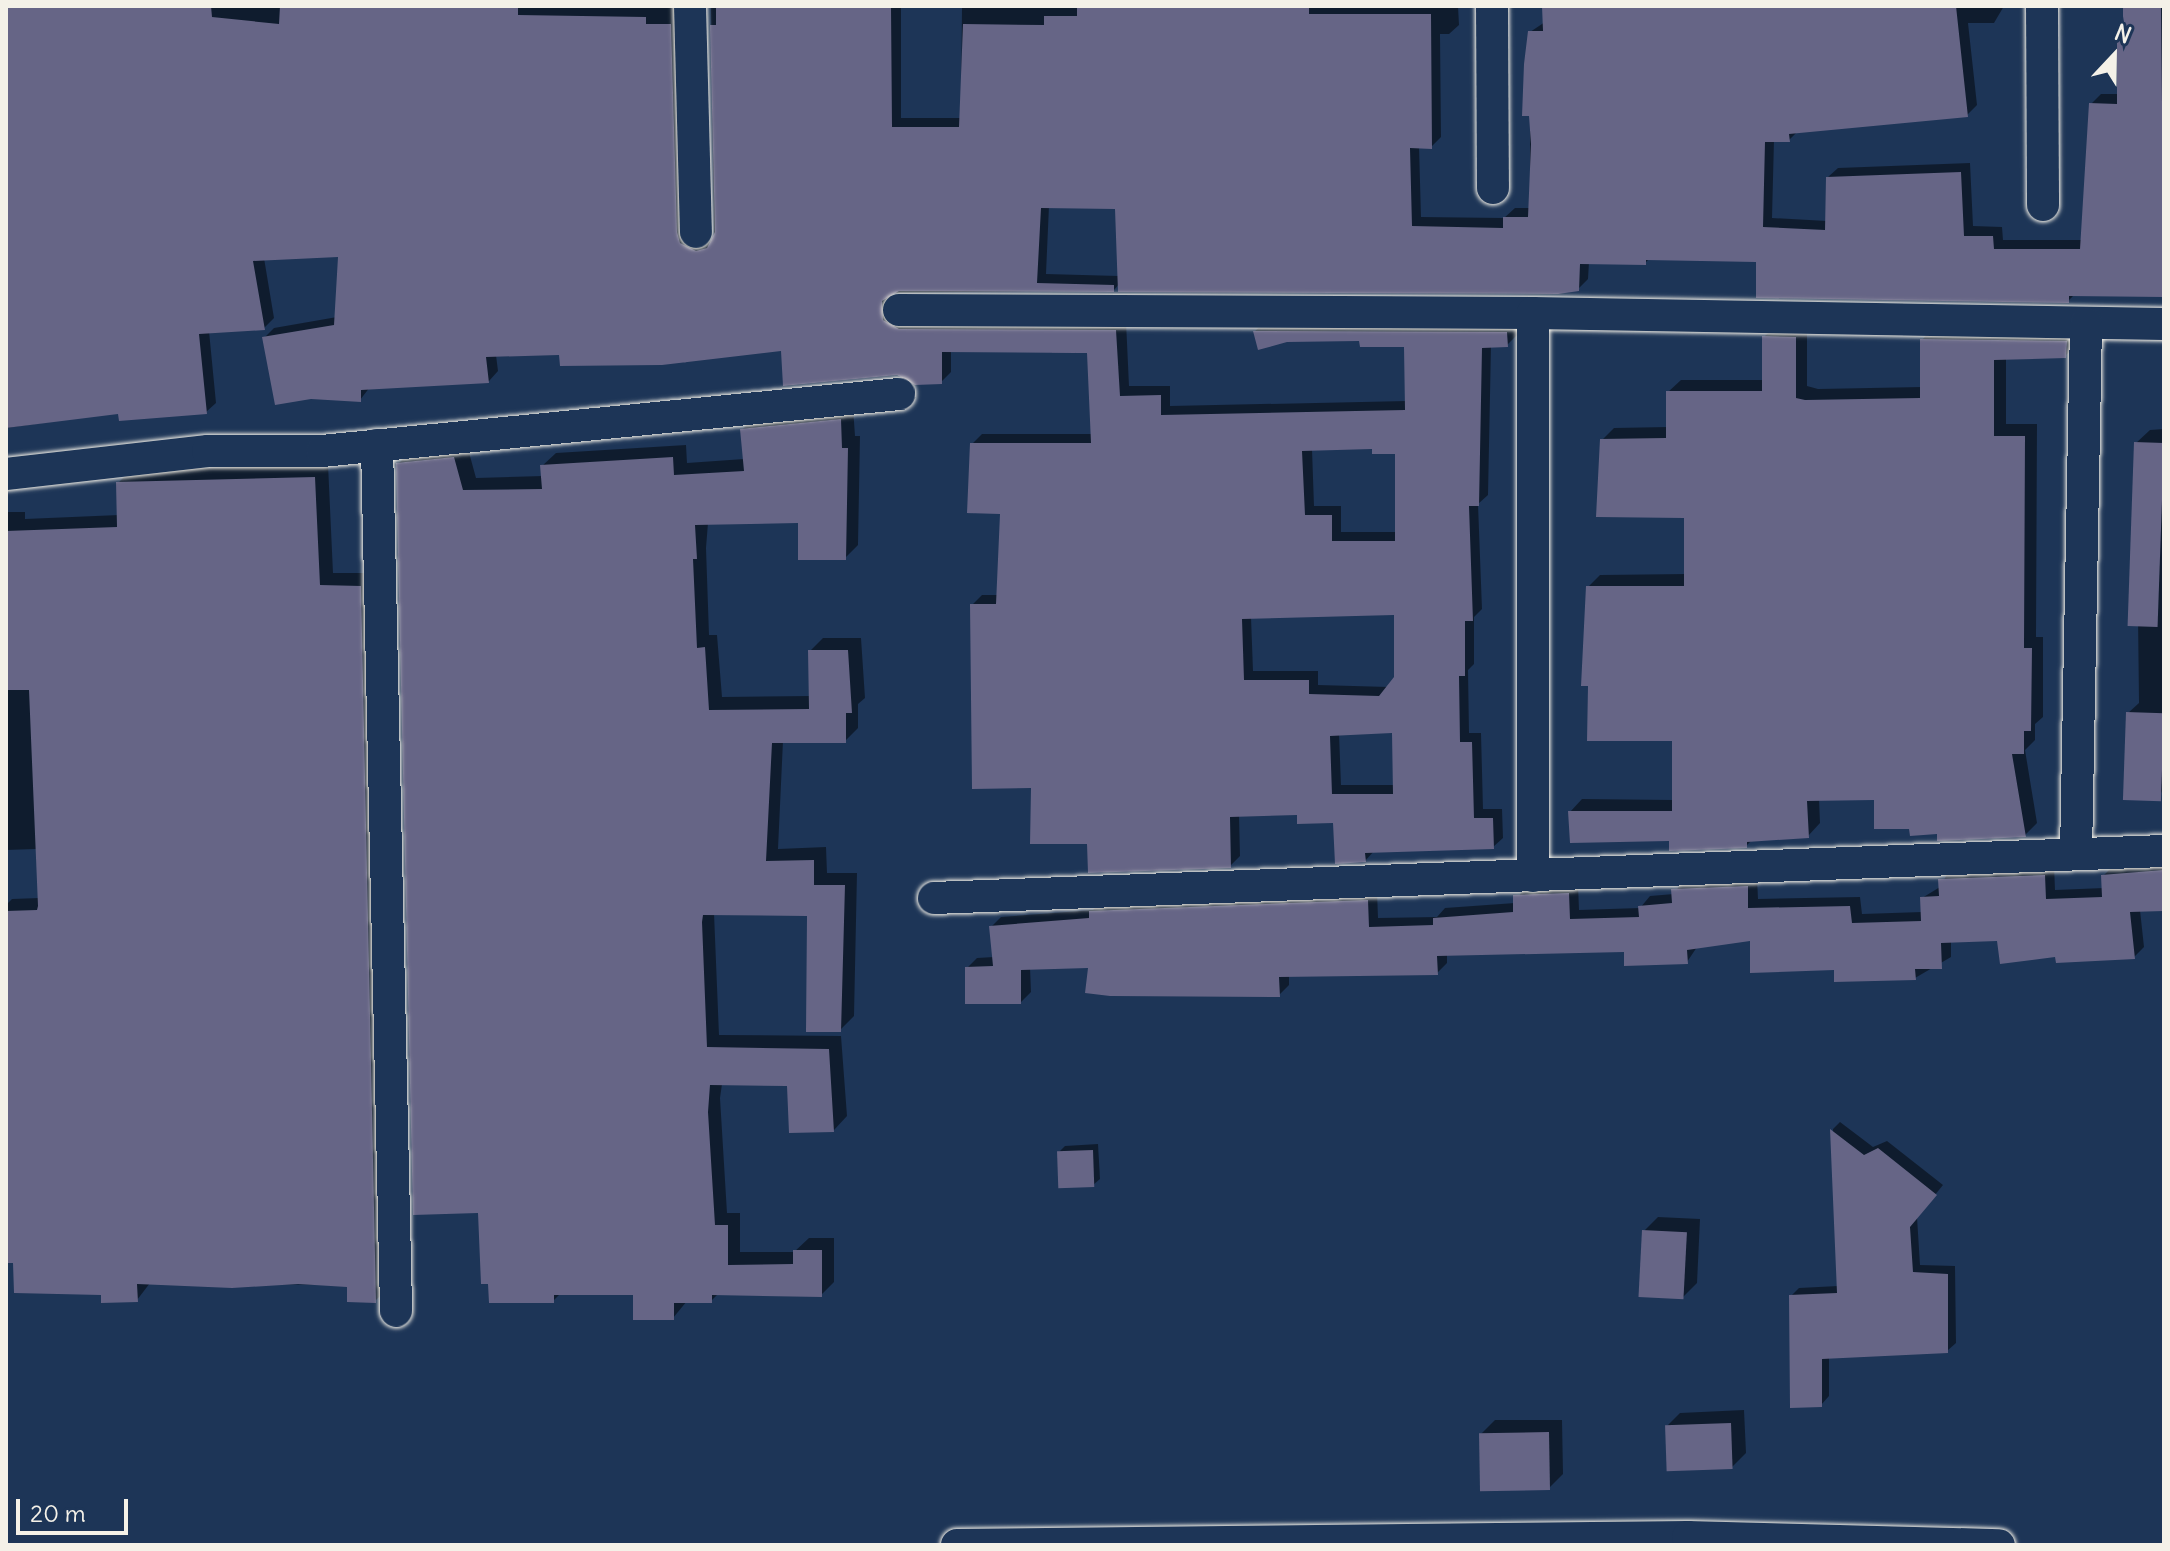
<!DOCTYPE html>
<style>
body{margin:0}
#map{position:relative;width:2170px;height:1551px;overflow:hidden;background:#1d3557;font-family:Delius,sans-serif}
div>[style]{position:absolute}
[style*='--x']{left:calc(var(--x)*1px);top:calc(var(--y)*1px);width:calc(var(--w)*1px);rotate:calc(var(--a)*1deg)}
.shadow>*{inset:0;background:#0007}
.building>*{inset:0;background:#666586;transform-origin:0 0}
.roads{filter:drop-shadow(0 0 2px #f4f1e8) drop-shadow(0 0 2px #f4f1e8)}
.minor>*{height:32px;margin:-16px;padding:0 16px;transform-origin:16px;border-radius:16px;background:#1d3557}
span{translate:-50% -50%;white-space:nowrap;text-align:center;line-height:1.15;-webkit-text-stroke:8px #1d3557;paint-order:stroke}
.frame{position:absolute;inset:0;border:8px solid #f4f1e8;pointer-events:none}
.north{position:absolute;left:2074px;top:16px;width:80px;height:80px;-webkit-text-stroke:6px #1d3557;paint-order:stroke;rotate:22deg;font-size:22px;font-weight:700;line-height:32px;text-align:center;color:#f4f1e8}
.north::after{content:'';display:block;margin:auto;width:28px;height:36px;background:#f4f1e8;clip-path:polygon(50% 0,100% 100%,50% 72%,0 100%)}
.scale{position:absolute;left:16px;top:1499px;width:112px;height:36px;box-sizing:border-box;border:4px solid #f4f1e8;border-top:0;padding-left:10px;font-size:24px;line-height:28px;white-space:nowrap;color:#f4f1e8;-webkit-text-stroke:6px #1d3557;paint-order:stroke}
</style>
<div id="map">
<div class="shadow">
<div style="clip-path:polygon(evenodd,6px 6px,680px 6px,697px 240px,709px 242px,714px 239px,711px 6px,901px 6px,901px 118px,961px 118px,962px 6px,1458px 6px,1459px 25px,1449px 34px,1440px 34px,1441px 137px,1431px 147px,1419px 146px,1421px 217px,1504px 218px,1515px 208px,1530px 208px,1530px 32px,1545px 22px,1544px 6px,2004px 6px,1994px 23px,1968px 23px,1977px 105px,1967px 115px,1798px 131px,1789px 140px,1774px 140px,1772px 218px,1827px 221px,1828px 177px,1838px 168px,1970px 163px,1973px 226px,2002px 227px,2003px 240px,2083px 240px,2091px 104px,2101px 94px,2119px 94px,2124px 6px,2164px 6px,2164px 295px,2075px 294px,2068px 301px,1758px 260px,1650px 258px,1645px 263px,1589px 262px,1588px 279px,1578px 289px,1119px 284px,1114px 290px,892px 293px,891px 309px,1126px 321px,1129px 386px,1170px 386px,1170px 406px,1407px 401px,1406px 345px,1255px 331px,1265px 322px,1516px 323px,1517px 335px,1507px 345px,1491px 346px,1488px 495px,1478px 504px,1482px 609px,1474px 617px,1474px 664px,1468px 670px,1469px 733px,1481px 733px,1483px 809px,1502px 809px,1503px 838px,1493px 847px,1375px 850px,1365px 861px,1335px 821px,1299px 813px,1239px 815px,1240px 856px,1230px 866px,1089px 842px,1033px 786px,972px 605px,982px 595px,999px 595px,1002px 512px,972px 444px,982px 434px,1092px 434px,1089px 351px,951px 350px,951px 372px,941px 382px,783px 349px,496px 355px,498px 371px,489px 381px,370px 387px,360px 400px,264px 338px,274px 328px,337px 317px,340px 255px,264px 258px,274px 318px,264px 328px,209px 331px,216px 403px,206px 412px,120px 412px,6px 428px,6px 6px,1049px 206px,1117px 207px,1119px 276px,1046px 274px,1049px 206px,6px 6px,1374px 447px,1397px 452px,1397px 532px,1341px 532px,1341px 506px,1314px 506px,1312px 449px,1374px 447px,6px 6px,1396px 613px,1396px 678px,1389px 687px,1318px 685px,1318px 671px,1253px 671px,1251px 617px,1396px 613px,6px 6px,1394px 731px,1395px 785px,1341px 785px,1339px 733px,1394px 731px)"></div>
<div style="clip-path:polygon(1776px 325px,1807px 325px,1807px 386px,1818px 389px,1922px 387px,1922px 340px,1934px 327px,2078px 330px,2078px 343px,2065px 356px,2006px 358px,2006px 424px,2037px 424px,2036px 637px,2043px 637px,2043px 717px,2035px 724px,2035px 740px,2025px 750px,2037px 823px,2025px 835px,1911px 827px,1876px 798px,1819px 799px,1820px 823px,1808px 836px,1752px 840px,1746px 846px,1671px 839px,1570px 812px,1582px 799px,1674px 800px,1674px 739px,1588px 587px,1600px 575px,1686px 574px,1686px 516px,1602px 440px,1614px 428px,1668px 427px,1668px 392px,1681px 380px,1764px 380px,1764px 337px)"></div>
<div style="clip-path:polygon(853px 407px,855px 436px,860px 436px,858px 545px,845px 558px,800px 521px,708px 523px,706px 548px,709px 635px,717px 635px,722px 697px,811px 696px,810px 651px,823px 638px,861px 638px,865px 698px,858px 704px,858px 728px,845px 741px,783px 741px,778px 849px,826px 847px,827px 873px,857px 873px,854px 1016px,840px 1030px,809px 915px,714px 913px,719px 1035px,841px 1036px,847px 1116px,834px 1130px,789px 1084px,722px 1084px,720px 1098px,727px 1213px,740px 1213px,740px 1252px,794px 1252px,809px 1238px,834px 1238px,834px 1282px,821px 1295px,719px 1293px,711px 1301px,687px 1301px,673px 1318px,635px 1293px,561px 1293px,553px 1301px,480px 1211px,398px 464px,412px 450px,467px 445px,476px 478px,543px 476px,542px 466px,556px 453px,686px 445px,687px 463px,744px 459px,742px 430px,755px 416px)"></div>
<div style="clip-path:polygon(2164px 429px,2164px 798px,2128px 713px,2139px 703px,2136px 443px,2150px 430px)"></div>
<div style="clip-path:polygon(328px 464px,333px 573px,373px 573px,388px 1288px,375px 1301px,349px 1285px,150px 1283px,137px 1300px,6px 1261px,6px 905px,12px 899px,39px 898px,36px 849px,6px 850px,6px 512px,25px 512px,25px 519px,119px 515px,118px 483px,131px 470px)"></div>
<div style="clip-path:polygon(2164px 862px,2164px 909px,2140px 910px,2144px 947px,2134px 957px,2057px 955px,1998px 939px,1951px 940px,1951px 957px,1915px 978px,1836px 968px,1752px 939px,1697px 947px,1687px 962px,1626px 950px,1447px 954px,1447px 963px,1437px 973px,1289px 975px,1289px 985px,1279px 995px,1090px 966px,1030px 967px,1031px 992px,1021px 1002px,967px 968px,977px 958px,994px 957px,991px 927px,1001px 917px,1093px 910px,1101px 902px,1377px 891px,1378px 918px,1437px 917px,1445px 908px,1515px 903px,1525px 886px,1578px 884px,1579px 910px,1640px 908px,1650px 896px,1674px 894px,1683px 880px,1757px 877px,1758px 899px,1860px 897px,1862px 914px,1922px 912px,1922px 898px,1940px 887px,1950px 869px,2054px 865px,2055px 890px,2104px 888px,2103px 876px,2113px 866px)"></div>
<div style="clip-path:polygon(1840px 1122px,1873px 1147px,1887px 1141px,1943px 1185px,1917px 1217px,1920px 1265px,1955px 1266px,1956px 1343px,1947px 1351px,1829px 1356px,1829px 1396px,1821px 1405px,1791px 1296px,1799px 1288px,1838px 1286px,1833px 1129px)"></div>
<div style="clip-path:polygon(1098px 1144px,1100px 1179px,1093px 1185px,1059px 1152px,1065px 1146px)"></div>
<div style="clip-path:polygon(1658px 1217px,1700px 1219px,1697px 1283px,1683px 1297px,1644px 1231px)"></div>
<div style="clip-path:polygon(1744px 1410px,1746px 1453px,1732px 1467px,1667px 1426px,1680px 1413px)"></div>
<div style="clip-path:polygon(1495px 1420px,1562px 1420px,1563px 1474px,1549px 1488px,1481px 1434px)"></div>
</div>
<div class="building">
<div style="clip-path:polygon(evenodd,6px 6px,211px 6px,212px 17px,279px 24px,280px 6px,518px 6px,518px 15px,646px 17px,646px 24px,671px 24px,677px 232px,680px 243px,696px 251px,707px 248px,715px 232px,710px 25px,716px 25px,716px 6px,891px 6px,892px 127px,959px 127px,963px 24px,1044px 25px,1044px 16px,1077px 16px,1077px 6px,1309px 6px,1309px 14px,1431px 14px,1432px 149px,1410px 148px,1412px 226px,1503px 228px,1503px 217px,1528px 217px,1531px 144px,1529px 116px,1522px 116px,1524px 64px,1528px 31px,1543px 31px,1542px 6px,1956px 6px,1968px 117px,1789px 134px,1790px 142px,1765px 142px,1763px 227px,1825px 230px,1826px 177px,1961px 172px,1964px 236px,1993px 236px,1994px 249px,2080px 249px,2089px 103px,2117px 104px,2117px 29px,2123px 29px,2123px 6px,2161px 6px,2164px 297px,2069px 296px,2069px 303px,1756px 298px,1756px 262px,1646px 260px,1646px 265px,1580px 264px,1579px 291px,1558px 294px,1118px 292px,1115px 209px,1041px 208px,1037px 283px,1114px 285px,1114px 292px,899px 291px,882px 301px,883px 320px,899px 329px,1116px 330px,1120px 396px,1161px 395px,1161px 415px,1405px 410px,1404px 347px,1360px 347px,1359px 341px,1287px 342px,1258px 350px,1253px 331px,1507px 332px,1508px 347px,1482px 348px,1479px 506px,1469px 506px,1473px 621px,1465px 621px,1465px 676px,1459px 676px,1460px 742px,1472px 742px,1474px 818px,1493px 818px,1494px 849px,1365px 853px,1366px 862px,1335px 864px,1333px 823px,1297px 824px,1297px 815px,1230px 817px,1231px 868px,1088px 873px,1087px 844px,1030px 844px,1031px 788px,972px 789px,970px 604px,996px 604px,1000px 514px,967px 513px,970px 443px,1091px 443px,1087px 353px,942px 352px,942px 384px,915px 385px,897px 375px,783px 386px,781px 351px,662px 365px,560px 366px,559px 355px,486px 357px,489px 383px,361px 390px,361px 402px,311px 399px,275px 405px,262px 337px,334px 325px,338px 257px,253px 261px,265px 330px,199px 334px,207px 414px,119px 421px,118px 414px,6px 428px,6px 6px,1372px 449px,1372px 454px,1395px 454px,1395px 541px,1332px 541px,1332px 515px,1305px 515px,1302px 451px,1372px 449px,6px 6px,1394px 615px,1394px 677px,1379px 696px,1309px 694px,1309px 680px,1244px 680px,1242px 619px,1394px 615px,6px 6px,1392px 733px,1393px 794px,1332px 794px,1330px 736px,1392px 733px)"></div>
<div style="clip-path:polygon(1762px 336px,1796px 337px,1796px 398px,1805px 400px,1920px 398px,1920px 339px,2067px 341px,2066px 358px,1994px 360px,1994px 436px,2025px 436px,2024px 648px,2032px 648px,2031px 731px,2024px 731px,2024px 754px,2012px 754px,2026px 837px,1937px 841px,1937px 834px,1910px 836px,1909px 829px,1874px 829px,1874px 800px,1807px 801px,1809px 838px,1747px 842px,1747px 848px,1669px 851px,1669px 841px,1570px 843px,1568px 811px,1672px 811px,1672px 741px,1587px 741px,1588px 686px,1581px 686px,1586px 586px,1684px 586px,1684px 518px,1596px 517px,1600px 439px,1666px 438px,1666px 391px,1762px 391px)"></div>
<div style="clip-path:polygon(841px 419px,842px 448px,848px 448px,846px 560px,798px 560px,798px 523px,695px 525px,697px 559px,693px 559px,697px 648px,705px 647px,709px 710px,809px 709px,808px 650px,848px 650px,852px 713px,846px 713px,846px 743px,772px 743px,766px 861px,814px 860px,814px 885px,845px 885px,841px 1032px,806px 1032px,807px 916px,703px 915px,702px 922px,707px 1047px,829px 1049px,834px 1132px,789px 1133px,787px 1086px,710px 1085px,708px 1112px,715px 1225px,728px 1225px,728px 1265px,793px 1264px,793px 1250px,822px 1250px,822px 1297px,712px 1295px,712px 1303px,674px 1303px,674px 1320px,633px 1320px,633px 1295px,554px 1295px,554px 1303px,489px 1303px,488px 1284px,481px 1284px,478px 1213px,413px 1215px,396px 463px,454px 457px,463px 490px,542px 489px,540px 465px,673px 457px,674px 475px,744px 471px,740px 429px)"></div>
<div style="left:2134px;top:442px;width:30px;height:184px;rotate:2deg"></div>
<div style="clip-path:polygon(315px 477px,320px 585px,361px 586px,376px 1303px,347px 1302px,347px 1287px,298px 1284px,232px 1288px,137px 1284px,138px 1302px,101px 1303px,101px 1295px,14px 1293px,13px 1263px,6px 1263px,6px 911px,37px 910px,38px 906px,29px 690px,6px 690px,6px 531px,117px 527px,116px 482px)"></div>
<div style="left:2126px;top:712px;width:38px;height:88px;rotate:2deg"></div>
<div style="clip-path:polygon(2164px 870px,2164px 911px,2130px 912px,2135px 959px,2056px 963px,2055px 957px,2000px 964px,1997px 941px,1941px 943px,1942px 969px,1915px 969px,1916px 980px,1834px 982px,1834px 970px,1750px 973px,1750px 941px,1687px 950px,1688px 964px,1624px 966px,1624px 952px,1437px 956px,1438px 975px,1279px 977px,1280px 997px,1110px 996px,1085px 993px,1088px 968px,1021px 970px,1021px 1004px,965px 1004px,965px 967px,993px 966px,989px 926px,1089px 918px,1089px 911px,1368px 900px,1369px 927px,1433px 925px,1433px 918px,1513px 912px,1513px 895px,1569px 893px,1570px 919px,1639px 917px,1638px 906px,1672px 903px,1671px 889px,1748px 886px,1748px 908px,1850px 906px,1852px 923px,1921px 921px,1920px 897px,1939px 896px,1938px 879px,2045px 875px,2046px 899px,2102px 897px,2101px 875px)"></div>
<div style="clip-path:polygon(1830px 1129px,1864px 1155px,1878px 1148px,1937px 1195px,1910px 1227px,1913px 1272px,1948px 1274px,1948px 1353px,1822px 1359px,1822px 1407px,1790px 1408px,1789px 1295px,1837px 1293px)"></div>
<div style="left:1093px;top:1150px;width:37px;height:36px;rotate:88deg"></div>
<div style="left:1642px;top:1230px;width:45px;height:67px;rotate:3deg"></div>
<div style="left:1731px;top:1423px;width:46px;height:66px;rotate:88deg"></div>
<div style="left:1549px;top:1432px;width:58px;height:70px;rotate:89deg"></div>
</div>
<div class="roads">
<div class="minor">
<div style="--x:690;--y:6;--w:226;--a:88.5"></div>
<div style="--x:1492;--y:6;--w:182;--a:89.7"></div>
<div style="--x:2042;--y:6;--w:199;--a:89.7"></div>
<div style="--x:899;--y:310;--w:634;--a:0.27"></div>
<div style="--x:1533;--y:313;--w:631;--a:1"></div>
<div style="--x:377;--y:445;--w:866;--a:88.74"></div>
<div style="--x:6;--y:474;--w:203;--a:-6.5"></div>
<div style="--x:208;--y:451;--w:114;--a:0"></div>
<div style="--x:322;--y:451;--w:580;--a:-5.64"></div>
<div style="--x:2076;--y:854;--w:531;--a:-88.92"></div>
<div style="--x:1533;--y:876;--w:563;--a:-90"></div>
<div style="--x:934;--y:898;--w:1231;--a:-2.19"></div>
<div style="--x:957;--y:1545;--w:731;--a:-0.63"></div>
<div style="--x:1688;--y:1537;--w:311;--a:1.5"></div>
</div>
</div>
<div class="frame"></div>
<div class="north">N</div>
<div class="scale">20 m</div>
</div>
